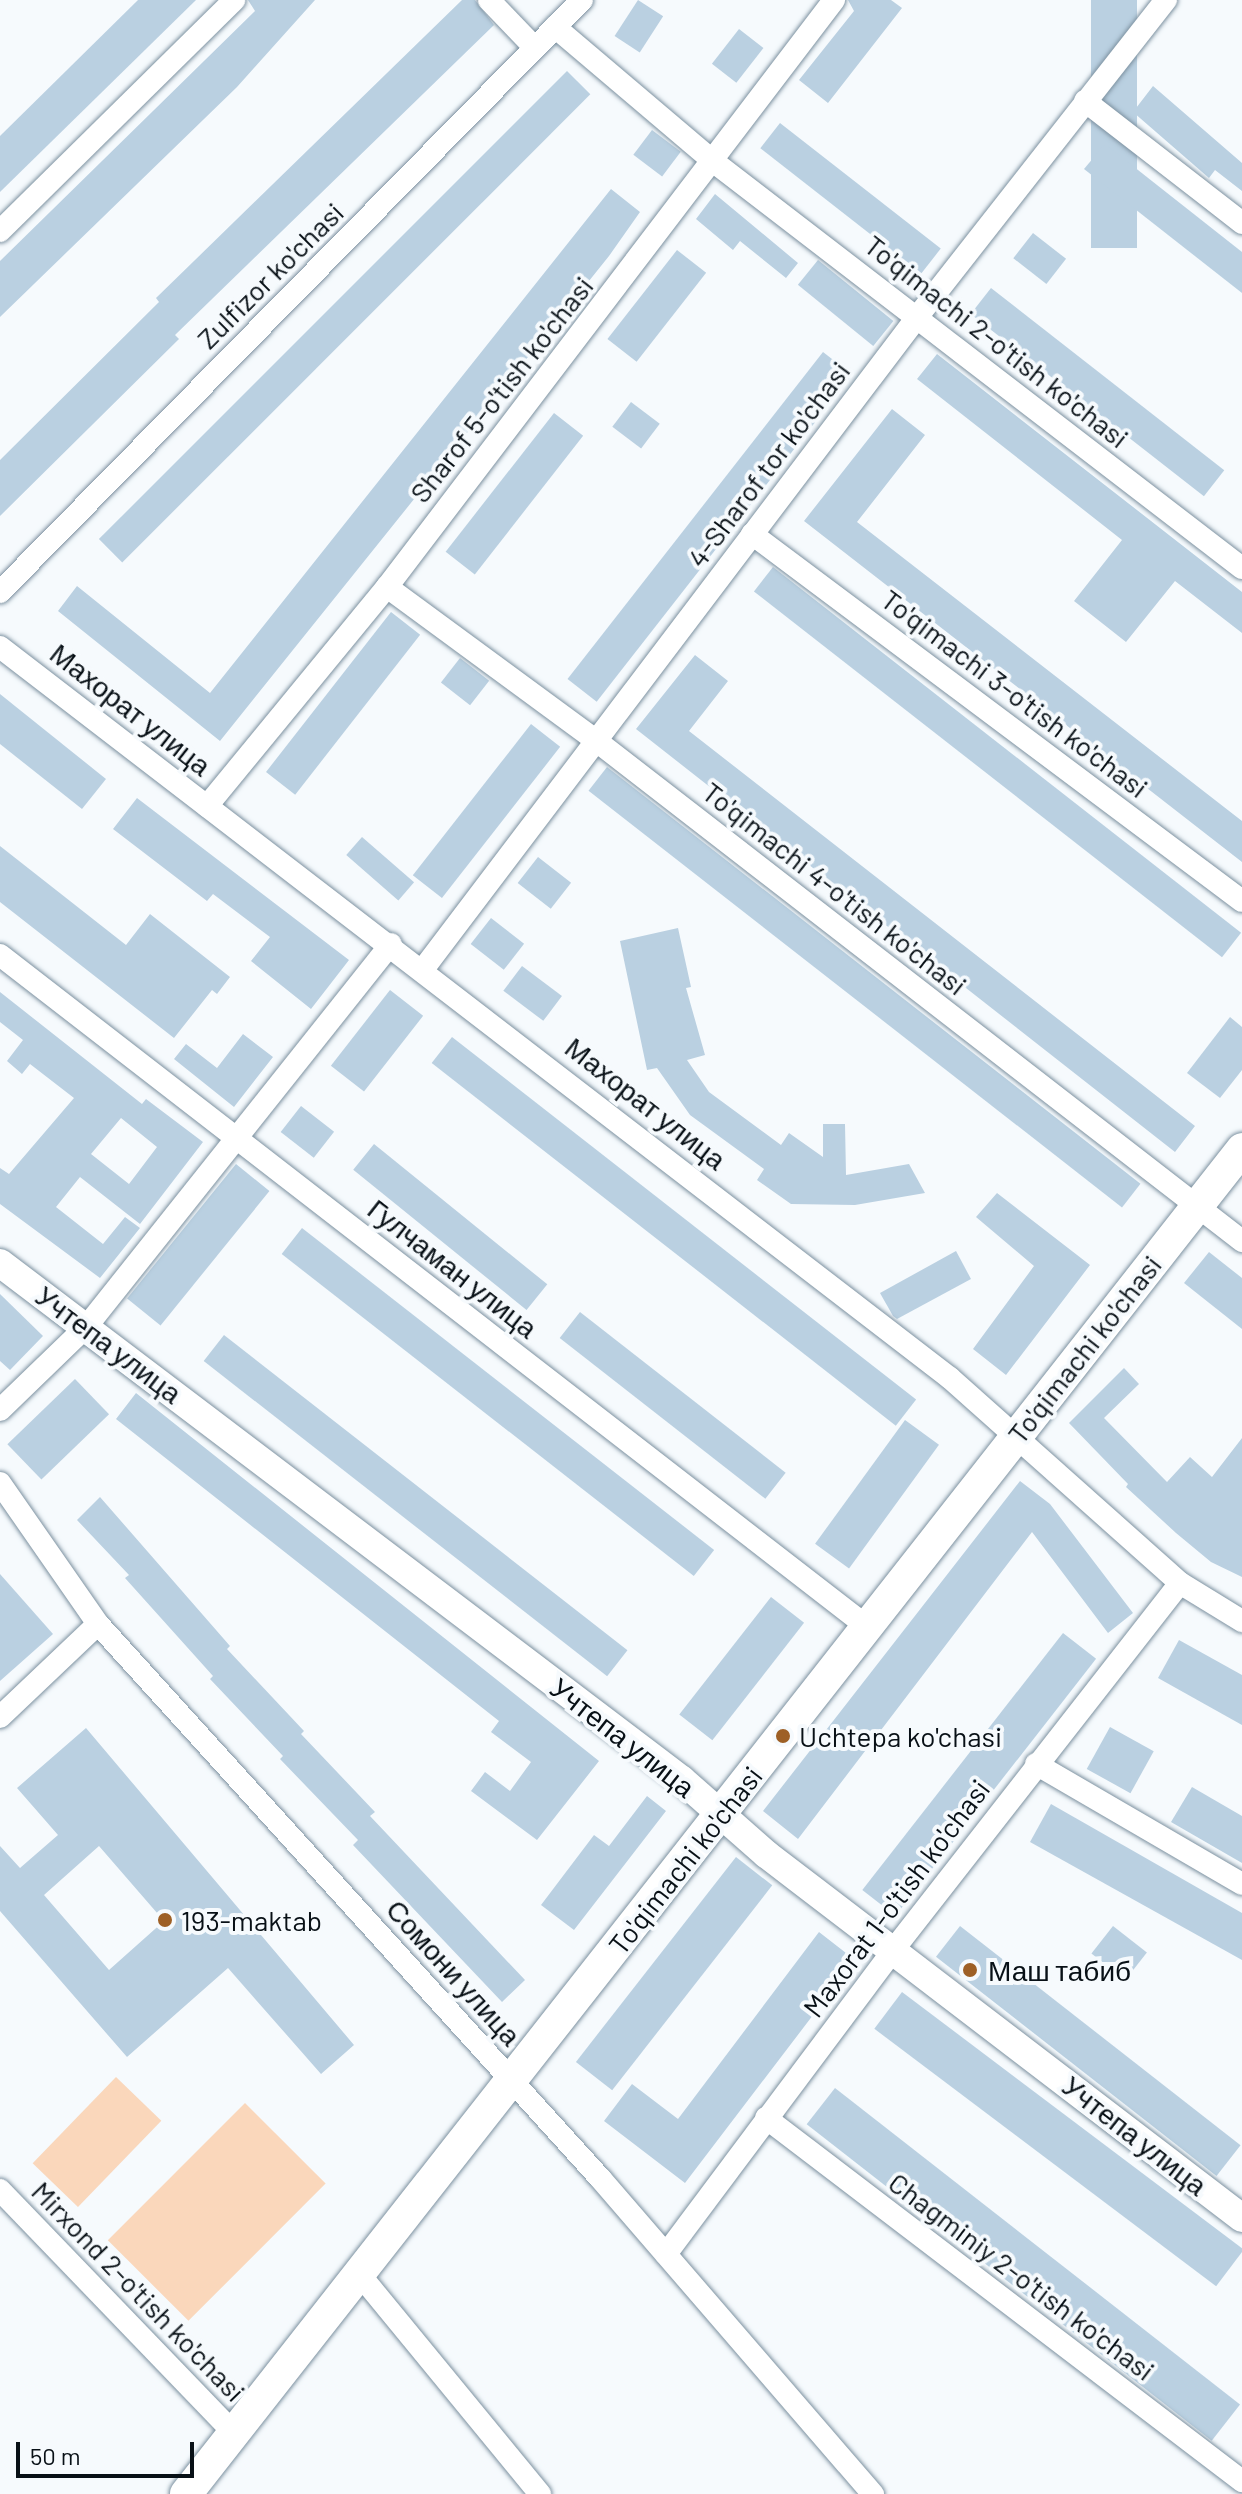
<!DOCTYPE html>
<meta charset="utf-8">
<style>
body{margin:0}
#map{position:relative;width:1242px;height:2494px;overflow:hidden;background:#f6fafd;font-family:Barlow,sans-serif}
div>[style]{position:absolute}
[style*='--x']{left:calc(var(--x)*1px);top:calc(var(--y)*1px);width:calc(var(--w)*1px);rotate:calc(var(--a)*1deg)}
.green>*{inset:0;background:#fad7bb;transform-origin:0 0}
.building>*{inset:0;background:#bad0e1;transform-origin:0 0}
.roads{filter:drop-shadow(0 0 2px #7c91a0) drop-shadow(0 0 2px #7c91a0)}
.minor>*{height:22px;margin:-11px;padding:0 11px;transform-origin:11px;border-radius:11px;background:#fff}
.tertiary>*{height:28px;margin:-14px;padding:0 14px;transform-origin:14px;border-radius:14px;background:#fff}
.secondary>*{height:32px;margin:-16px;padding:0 16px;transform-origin:16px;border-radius:16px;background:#fff}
.dots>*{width:22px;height:22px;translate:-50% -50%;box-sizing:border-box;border:4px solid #f6fafd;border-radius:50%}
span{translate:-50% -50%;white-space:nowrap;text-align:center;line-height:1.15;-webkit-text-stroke:8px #f6fafd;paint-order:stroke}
.street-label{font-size:28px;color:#081016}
.poi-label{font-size:28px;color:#081016}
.left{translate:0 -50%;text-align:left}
.scale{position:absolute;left:16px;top:2442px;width:178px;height:36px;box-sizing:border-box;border:4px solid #081016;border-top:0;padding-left:10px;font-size:24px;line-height:28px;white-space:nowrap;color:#081016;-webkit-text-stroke:6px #f6fafd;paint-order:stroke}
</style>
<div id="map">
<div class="green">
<div style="left:116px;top:2077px;width:63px;height:120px;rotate:44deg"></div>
<div style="left:245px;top:2103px;width:114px;height:194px;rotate:45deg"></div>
</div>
<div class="building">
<div style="clip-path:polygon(138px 0,196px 0,0 192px,0 136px)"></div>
<div style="clip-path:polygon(248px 0,315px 0,237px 87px,0 317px,0 261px,255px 11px)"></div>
<div style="clip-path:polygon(462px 0,475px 0,494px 25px,175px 335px,179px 339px,0 516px,0 460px,159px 302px,156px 298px)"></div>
<div style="left:638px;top:0;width:30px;height:43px;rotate:33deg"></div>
<div style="clip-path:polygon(848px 0,891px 0,902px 8px,828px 103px,799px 80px,854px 11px)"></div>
<div style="left:1091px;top:0;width:46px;height:248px"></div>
<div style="left:739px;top:29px;width:31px;height:44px;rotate:38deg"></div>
<div style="left:567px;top:71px;width:33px;height:662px;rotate:45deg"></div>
<div style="clip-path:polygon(1153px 86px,1242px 163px,1242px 191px,1215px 170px,1209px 178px,1133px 112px)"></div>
<div style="left:780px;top:123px;width:204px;height:32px;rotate:38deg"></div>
<div style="left:652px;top:130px;width:36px;height:31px;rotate:37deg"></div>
<div style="clip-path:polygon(1105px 144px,1242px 252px,1242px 293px,1084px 169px)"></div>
<div style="clip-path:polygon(611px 189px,640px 212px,609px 256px,220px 741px,58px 611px,77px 586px,210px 693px)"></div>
<div style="clip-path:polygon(715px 194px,798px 263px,786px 278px,740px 241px,733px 250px,696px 219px)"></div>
<div style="left:1033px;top:233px;width:42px;height:32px;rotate:38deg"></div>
<div style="left:677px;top:250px;width:37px;height:113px;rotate:38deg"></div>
<div style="left:818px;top:260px;width:97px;height:32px;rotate:39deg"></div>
<div style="left:991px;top:288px;width:296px;height:33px;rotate:38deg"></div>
<div style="left:823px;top:352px;width:37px;height:415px;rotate:38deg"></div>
<div style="clip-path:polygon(937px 354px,1242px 592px,1242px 633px,1175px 581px,1126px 642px,1074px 601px,1122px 540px,917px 379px)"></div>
<div style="left:631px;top:402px;width:36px;height:31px;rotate:37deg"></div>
<div style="clip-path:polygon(892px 409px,925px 435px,857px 522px,1242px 821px,1242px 862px,804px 521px)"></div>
<div style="left:554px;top:413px;width:37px;height:176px;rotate:38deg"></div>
<div style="left:773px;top:567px;width:594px;height:31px;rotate:38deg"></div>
<div style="left:391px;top:612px;width:37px;height:203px;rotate:38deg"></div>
<div style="clip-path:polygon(695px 655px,728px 681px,689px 731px,1195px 1126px,1175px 1152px,636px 729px)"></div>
<div style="left:460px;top:658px;width:37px;height:31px;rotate:38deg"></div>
<div style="clip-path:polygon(0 694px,106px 779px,82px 809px,0 744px)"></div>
<div style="left:531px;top:724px;width:37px;height:192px;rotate:38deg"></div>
<div style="left:607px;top:767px;width:677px;height:30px;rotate:38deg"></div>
<div style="clip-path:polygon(137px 798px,349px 960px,311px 1009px,251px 961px,270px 937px,213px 894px,207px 901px,113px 829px)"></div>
<div style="left:362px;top:837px;width:69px;height:24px;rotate:41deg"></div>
<div style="clip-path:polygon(0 846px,126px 945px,150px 914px,230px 977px,217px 994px,212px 990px,174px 1038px,0 902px)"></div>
<div style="left:538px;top:857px;width:42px;height:33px;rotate:38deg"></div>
<div style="left:491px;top:918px;width:42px;height:33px;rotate:38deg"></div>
<div style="clip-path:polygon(678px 928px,691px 987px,686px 988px,705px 1055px,687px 1060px,709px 1092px,781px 1145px,789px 1133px,823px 1157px,823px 1124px,845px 1124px,846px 1175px,909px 1164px,925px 1193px,855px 1205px,791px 1204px,757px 1180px,764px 1169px,690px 1115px,657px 1068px,647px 1070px,620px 941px)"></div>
<div style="left:522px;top:966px;width:50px;height:31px;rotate:37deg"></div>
<div style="left:390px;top:990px;width:42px;height:96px;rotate:38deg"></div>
<div style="clip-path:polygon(evenodd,0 992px,142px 1104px,146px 1099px,203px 1142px,140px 1224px,80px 1177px,56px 1207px,103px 1244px,125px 1217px,140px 1228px,100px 1278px,0 1204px,0 1168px,9px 1174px,74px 1098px,30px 1064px,22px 1074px,7px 1061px,23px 1040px,0 1022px,0 992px,121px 1118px,157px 1147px,129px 1184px,91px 1154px,121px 1118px)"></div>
<div style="clip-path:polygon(1230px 1017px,1242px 1027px,1242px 1070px,1220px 1098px,1187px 1073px)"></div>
<div style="clip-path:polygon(243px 1034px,273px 1057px,234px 1107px,174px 1059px,186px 1044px,217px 1068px)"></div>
<div style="left:452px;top:1037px;width:589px;height:33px;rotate:38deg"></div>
<div style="left:301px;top:1106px;width:42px;height:33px;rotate:38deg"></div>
<div style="left:374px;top:1144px;width:223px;height:33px;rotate:39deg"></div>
<div style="left:236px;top:1164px;width:43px;height:173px;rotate:39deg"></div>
<div style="clip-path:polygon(997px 1193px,1090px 1265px,1006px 1375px,973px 1349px,1034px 1266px,976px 1217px)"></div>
<div style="left:302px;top:1228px;width:523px;height:33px;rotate:38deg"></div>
<div style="clip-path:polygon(956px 1251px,971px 1279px,897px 1319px,893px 1316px,880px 1293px)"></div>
<div style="clip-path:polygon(1209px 1252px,1242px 1278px,1242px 1329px,1184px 1283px)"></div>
<div style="clip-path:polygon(0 1294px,43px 1336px,10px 1370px,0 1361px)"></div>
<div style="left:580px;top:1312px;width:261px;height:33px;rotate:38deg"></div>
<div style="left:224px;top:1335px;width:512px;height:33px;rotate:38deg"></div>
<div style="clip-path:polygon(1124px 1368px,1139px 1384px,1104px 1418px,1167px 1482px,1190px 1457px,1212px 1477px,1242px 1438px,1242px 1577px,1211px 1562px,1176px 1533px,1126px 1487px,1128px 1484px,1069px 1423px)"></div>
<div style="left:75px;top:1379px;width:49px;height:94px;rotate:46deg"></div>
<div style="clip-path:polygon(136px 1393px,599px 1761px,537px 1840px,471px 1791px,485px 1772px,510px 1791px,531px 1762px,491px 1732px,499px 1721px,116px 1419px)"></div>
<div style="left:905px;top:1420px;width:42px;height:153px;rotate:36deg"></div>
<div style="clip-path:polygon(1020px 1481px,1050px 1504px,1133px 1613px,1108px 1633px,1032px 1532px,798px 1839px,763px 1811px)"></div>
<div style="clip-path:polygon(100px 1497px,230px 1646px,227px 1649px,304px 1731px,301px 1734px,375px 1812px,370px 1816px,525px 1980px,502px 2002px,353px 1845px,358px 1840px,280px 1759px,283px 1756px,210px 1679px,213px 1676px,125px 1578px,129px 1575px,77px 1520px)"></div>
<div style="clip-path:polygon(0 1574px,53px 1634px,0 1681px)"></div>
<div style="left:771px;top:1597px;width:42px;height:149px;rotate:38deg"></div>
<div style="left:1063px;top:1633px;width:42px;height:326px;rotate:38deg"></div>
<div style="clip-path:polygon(1179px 1640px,1242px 1675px,1242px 1725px,1158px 1678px)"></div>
<div style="left:1110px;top:1727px;width:50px;height:48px;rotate:29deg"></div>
<div style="clip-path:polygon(evenodd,86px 1728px,354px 2045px,321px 2074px,228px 1968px,127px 2057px,0 1911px,0 1846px,20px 1868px,58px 1835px,17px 1788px,86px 1728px,99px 1846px,164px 1921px,109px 1970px,44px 1895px,99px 1846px)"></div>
<div style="clip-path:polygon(1192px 1787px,1242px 1816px,1242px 1863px,1171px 1822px)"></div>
<div style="clip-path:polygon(647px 1796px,666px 1811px,574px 1930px,541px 1905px,594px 1835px,609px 1846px)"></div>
<div style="clip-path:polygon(1051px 1804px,1242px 1913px,1242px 1960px,1030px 1842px)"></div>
<div style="left:736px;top:1857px;width:46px;height:260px;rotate:38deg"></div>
<div style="left:960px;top:1926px;width:356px;height:39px;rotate:38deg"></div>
<div style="left:1113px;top:1926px;width:43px;height:35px;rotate:38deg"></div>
<div style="clip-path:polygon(819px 1932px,855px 1960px,685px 2183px,604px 2121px,632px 2084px,678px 2119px)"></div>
<div style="left:902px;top:1992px;width:428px;height:46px;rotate:37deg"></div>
<div style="left:835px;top:2088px;width:514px;height:46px;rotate:38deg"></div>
</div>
<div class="roads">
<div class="minor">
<div style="--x:489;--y:0;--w:66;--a:46.2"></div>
<div style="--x:555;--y:27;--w:209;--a:40.3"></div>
<div style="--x:714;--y:162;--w:666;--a:37.56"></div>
<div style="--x:1085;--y:101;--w:199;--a:37.8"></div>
<div style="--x:0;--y:231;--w:329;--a:-44.6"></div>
<div style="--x:752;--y:534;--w:612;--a:36.83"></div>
<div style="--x:387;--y:587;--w:257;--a:36.3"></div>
<div style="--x:594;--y:739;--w:820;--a:37.76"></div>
<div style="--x:0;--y:592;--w:830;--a:-45.49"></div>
<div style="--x:0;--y:647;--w:1199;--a:37.58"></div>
<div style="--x:950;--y:1378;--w:308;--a:41.7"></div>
<div style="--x:1180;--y:1583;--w:73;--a:31.5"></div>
<div style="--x:207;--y:806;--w:283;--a:-50.6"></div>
<div style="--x:387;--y:587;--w:738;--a:-52.71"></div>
<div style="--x:0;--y:955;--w:1099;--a:37.76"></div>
<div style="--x:424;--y:968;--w:818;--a:-52.85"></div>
<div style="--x:918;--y:316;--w:402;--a:-51.9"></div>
<div style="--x:0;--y:1410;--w:121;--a:-44"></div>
<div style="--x:87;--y:1326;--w:488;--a:-51.5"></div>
<div style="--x:0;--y:1483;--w:172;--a:55.2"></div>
<div style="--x:98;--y:1624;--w:748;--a:47.82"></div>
<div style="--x:600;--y:2178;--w:418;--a:49.2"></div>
<div style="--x:0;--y:1717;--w:135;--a:-43.5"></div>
<div style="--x:1036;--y:1764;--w:238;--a:30.2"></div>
<div style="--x:766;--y:2118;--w:599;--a:37.33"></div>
<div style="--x:0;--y:2190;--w:339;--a:46.1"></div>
<div style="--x:666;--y:2254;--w:381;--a:-53.2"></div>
<div style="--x:894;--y:1949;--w:464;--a:-52"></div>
<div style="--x:361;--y:2276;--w:282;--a:50.6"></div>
</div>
<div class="tertiary">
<div style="--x:0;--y:1263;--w:856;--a:37.16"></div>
<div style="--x:682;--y:1780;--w:112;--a:41.4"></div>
<div style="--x:766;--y:1854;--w:599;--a:37.41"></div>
</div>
<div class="secondary">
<div style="--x:186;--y:2494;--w:1710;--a:-51.86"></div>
</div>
</div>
<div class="dots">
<div style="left:783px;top:1736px;background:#9e6026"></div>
<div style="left:165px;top:1920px;background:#9e6026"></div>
<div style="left:970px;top:1970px;background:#9e6026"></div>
</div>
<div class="street-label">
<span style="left:270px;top:275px;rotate:-45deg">Zulfizor ko'chasi</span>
<span style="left:997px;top:341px;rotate:38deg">To'qimachi 2-o'tish ko'chasi</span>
<span style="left:501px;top:389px;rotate:-52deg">Sharof 5-o'tish ko'chasi</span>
<span style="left:768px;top:464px;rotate:-53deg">4-Sharof tor ko'chasi</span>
<span style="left:1015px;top:693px;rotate:37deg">To'qimachi 3-o'tish ko'chasi</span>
<span style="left:131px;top:709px;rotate:38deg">Махорат улица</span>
<span style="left:835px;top:888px;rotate:38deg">To'qimachi 4-o'tish ko'chasi</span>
<span style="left:646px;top:1103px;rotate:38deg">Махорат улица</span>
<span style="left:453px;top:1268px;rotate:38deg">Гулчаман улица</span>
<span style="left:109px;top:1344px;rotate:37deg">Учтепа улица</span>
<span style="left:1084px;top:1349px;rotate:-52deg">To'qimachi ko'chasi</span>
<span style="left:623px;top:1737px;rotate:38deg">Учтепа улица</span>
<span style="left:685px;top:1860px;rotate:-52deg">To'qimachi ko'chasi</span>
<span style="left:896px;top:1898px;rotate:-53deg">Maxorat 1-o'tish ko'chasi</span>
<span style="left:454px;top:1972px;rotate:48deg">Сомони улица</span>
<span style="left:1135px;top:2135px;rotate:38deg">Учтепа улица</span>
<span style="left:1022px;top:2276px;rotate:37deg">Chagminiy 2-o'tish ko'chasi</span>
<span style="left:139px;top:2291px;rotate:46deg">Mirxond 2-o'tish ko'chasi</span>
</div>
<div class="poi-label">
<span class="left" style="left:799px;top:1736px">Uchtepa ko'chasi</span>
<span class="left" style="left:181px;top:1920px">193-maktab</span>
<span class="left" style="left:988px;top:1970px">Маш табиб</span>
</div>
<div class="scale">50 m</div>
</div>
